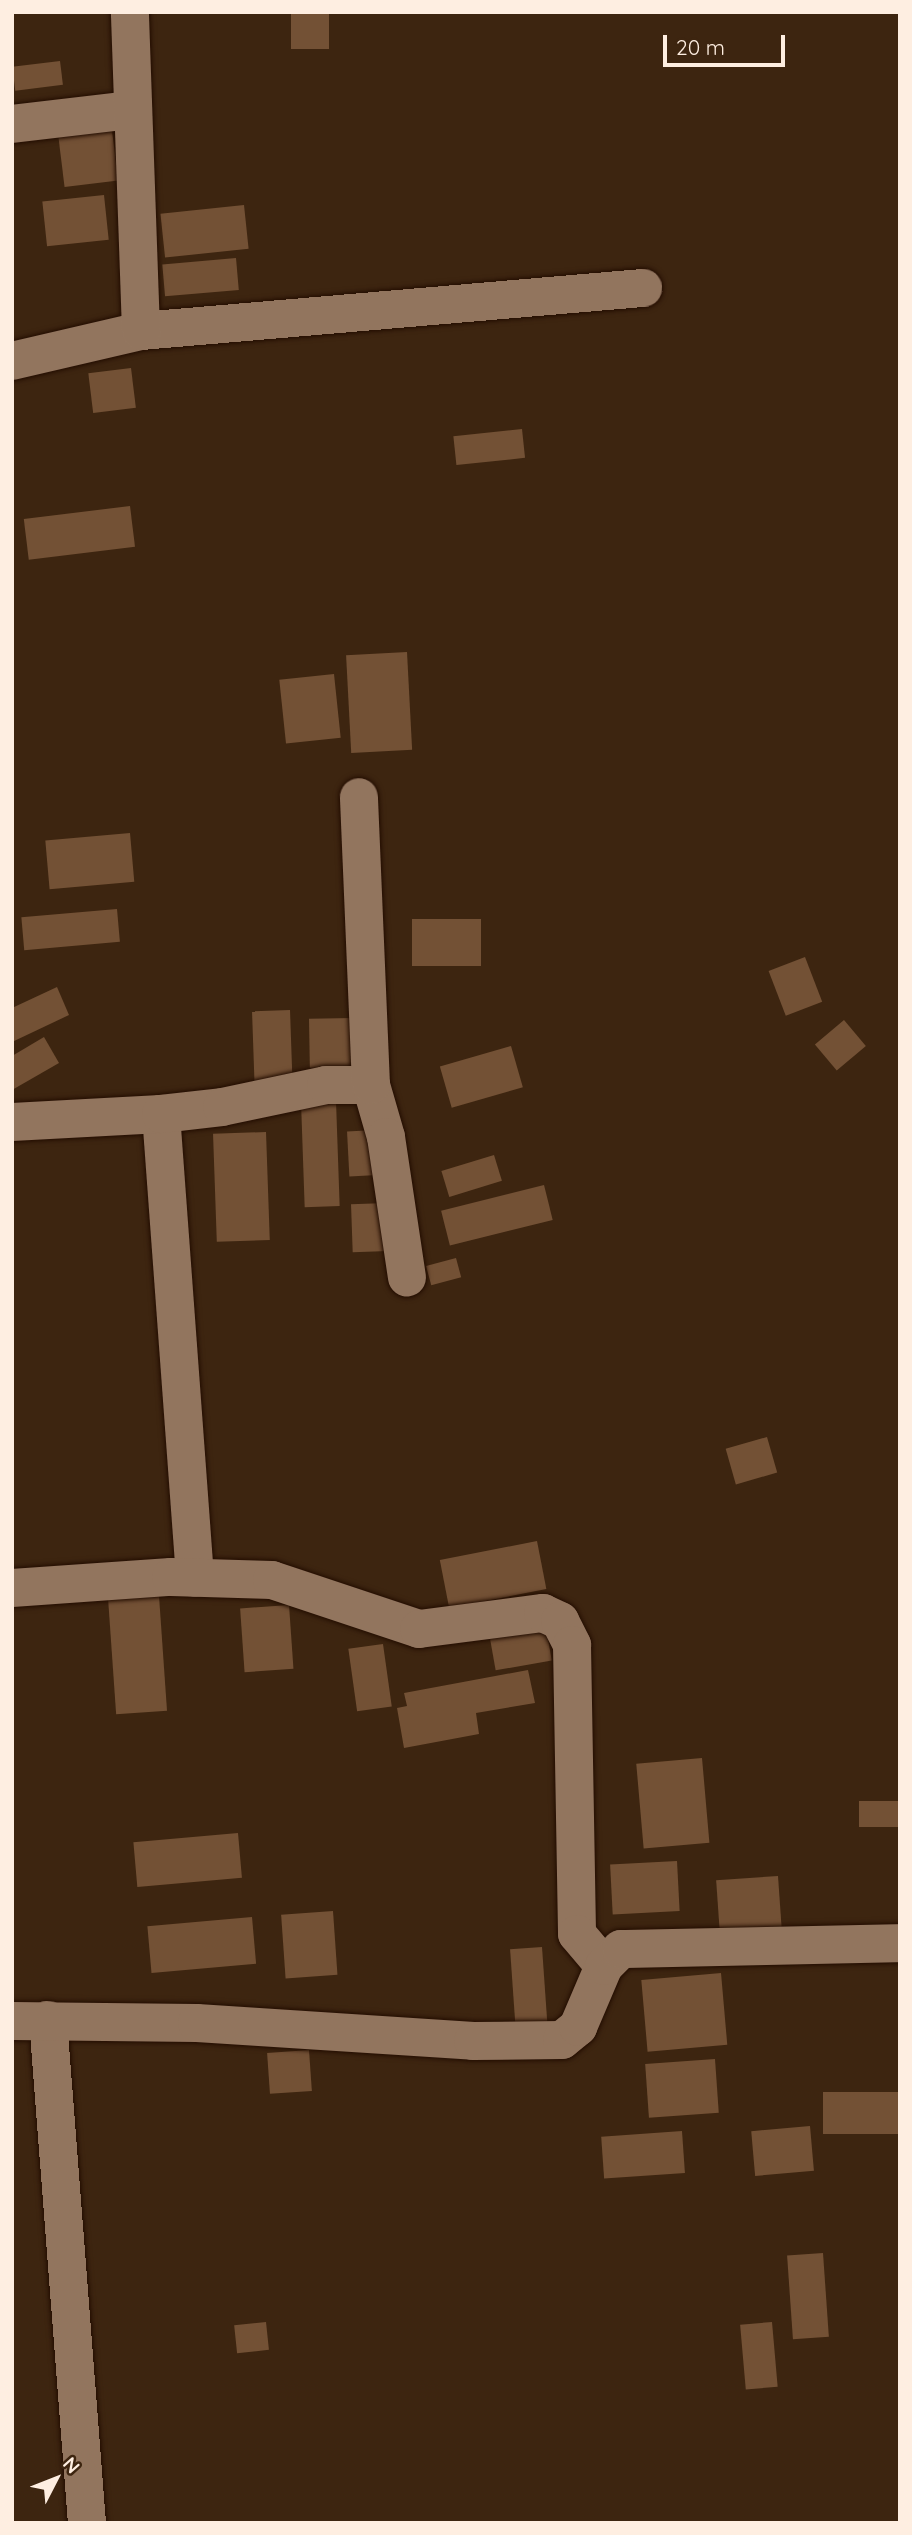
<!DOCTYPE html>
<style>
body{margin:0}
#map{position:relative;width:912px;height:2535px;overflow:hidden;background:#3d2510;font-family:Quicksand,sans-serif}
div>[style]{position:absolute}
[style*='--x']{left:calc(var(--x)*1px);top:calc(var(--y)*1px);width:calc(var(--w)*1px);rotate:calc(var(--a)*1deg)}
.building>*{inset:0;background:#735135;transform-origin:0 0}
.roads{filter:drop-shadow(0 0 2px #230d00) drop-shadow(0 0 2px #230d00)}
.minor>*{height:38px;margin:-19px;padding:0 19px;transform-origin:19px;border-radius:19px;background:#92755e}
span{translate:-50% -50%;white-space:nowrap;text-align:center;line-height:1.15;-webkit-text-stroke:6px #3d2510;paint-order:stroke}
.frame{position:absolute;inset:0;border:14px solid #feeee1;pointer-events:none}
.north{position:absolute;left:21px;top:2444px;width:70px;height:70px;-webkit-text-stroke:5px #3d2510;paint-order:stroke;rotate:48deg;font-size:19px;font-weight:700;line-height:28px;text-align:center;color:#feeee1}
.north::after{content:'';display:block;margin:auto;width:24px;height:32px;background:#feeee1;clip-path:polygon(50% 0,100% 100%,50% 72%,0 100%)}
.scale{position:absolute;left:663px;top:35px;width:122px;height:32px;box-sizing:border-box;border:4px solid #feeee1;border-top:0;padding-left:9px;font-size:21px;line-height:24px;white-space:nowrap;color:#feeee1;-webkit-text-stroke:5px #3d2510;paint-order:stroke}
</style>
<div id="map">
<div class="building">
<div style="left:291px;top:12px;width:38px;height:37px"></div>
<div style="left:60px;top:61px;width:24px;height:48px;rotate:83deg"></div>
<div style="left:110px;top:114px;width:67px;height:54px;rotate:83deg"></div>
<div style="left:104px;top:195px;width:45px;height:62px;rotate:84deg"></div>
<div style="left:244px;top:205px;width:44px;height:84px;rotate:84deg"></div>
<div style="left:236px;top:258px;width:32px;height:74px;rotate:85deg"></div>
<div style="left:131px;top:368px;width:40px;height:43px;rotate:83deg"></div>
<div style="left:522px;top:429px;width:29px;height:69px;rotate:84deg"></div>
<div style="left:130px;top:506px;width:41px;height:107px;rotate:83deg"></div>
<div style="left:407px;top:652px;width:98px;height:61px;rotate:87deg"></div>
<div style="left:334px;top:674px;width:64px;height:55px;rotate:84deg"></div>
<div style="left:130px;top:833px;width:49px;height:85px;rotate:85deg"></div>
<div style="left:117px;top:909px;width:33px;height:96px;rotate:85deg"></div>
<div style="left:481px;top:919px;width:47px;height:69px;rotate:90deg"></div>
<div style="left:805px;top:957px;width:48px;height:39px;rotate:69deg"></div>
<div style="clip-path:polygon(57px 987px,69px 1015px,12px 1042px,12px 1008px)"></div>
<div style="left:290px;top:1010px;width:72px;height:38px;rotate:88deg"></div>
<div style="left:353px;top:1018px;width:49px;height:44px;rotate:89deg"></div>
<div style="left:844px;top:1020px;width:34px;height:38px;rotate:50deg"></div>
<div style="clip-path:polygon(44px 1037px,59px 1063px,12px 1090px,12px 1056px)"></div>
<div style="left:511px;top:1046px;width:43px;height:74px;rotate:74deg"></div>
<div style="left:336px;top:1101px;width:105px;height:35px;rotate:88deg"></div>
<div style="left:375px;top:1130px;width:45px;height:28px;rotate:87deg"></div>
<div style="left:266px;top:1132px;width:108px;height:53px;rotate:88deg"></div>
<div style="left:494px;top:1155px;width:27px;height:55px;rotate:73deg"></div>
<div style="left:544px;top:1185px;width:36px;height:106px;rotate:76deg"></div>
<div style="left:387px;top:1203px;width:48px;height:36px;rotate:88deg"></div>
<div style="left:456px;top:1258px;width:20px;height:31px;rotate:75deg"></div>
<div style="left:767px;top:1437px;width:37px;height:43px;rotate:74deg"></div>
<div style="left:537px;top:1541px;width:49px;height:99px;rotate:79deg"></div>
<div style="left:159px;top:1596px;width:115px;height:51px;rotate:86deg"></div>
<div style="left:289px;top:1605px;width:64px;height:49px;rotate:86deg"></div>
<div style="left:545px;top:1622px;width:39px;height:57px;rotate:80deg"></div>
<div style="left:383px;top:1644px;width:63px;height:35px;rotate:82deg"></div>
<div style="clip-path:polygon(528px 1670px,535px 1703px,476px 1713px,479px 1734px,404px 1748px,397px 1708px,407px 1706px,404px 1693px)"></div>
<div style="left:702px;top:1758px;width:85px;height:66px;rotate:85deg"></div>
<div style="left:900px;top:1801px;width:26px;height:41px;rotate:90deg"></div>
<div style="left:238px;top:1833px;width:45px;height:105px;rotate:85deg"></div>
<div style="left:677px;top:1861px;width:50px;height:67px;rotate:87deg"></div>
<div style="left:778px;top:1876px;width:59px;height:62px;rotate:86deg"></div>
<div style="left:333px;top:1911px;width:64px;height:52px;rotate:86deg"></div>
<div style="left:252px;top:1917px;width:47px;height:105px;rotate:85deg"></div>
<div style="left:542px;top:1947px;width:76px;height:32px;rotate:86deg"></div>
<div style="left:721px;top:1973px;width:72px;height:80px;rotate:85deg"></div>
<div style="left:309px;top:2050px;width:41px;height:42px;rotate:86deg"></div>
<div style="left:715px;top:2059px;width:54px;height:70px;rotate:86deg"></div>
<div style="left:900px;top:2092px;width:42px;height:77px;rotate:90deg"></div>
<div style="left:810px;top:2126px;width:45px;height:59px;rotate:85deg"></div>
<div style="left:682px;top:2131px;width:42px;height:81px;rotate:86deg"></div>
<div style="left:823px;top:2253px;width:84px;height:36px;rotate:86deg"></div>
<div style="left:266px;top:2322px;width:28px;height:32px;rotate:84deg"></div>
<div style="left:772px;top:2322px;width:65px;height:32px;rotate:85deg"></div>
</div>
<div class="roads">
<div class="minor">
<div style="--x:12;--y:124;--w:121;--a:-6.7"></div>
<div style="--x:141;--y:331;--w:504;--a:-4.9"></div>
<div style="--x:12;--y:361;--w:132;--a:-13.1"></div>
<div style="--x:141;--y:331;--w:319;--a:-92"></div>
<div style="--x:371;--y:1085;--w:54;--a:73.9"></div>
<div style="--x:386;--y:1137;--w:142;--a:81.5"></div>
<div style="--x:161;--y:1114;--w:465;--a:85.8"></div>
<div style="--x:12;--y:1122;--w:149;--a:-3.1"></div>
<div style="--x:161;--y:1114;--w:61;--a:-6.5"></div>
<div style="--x:222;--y:1107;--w:106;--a:-11.9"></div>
<div style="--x:326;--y:1085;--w:45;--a:0"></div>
<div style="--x:371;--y:1085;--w:288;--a:-92.4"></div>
<div style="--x:12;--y:1588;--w:159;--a:-4"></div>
<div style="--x:171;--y:1577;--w:101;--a:1.7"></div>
<div style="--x:272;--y:1580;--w:155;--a:18.4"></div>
<div style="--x:419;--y:1629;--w:125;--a:-7.4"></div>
<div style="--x:543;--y:1613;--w:19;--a:25"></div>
<div style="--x:560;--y:1621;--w:27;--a:63"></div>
<div style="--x:572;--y:1645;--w:289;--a:89"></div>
<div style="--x:577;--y:1934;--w:42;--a:49.8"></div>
<div style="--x:48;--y:2020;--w:505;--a:85.57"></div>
<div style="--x:12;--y:2021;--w:185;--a:0.6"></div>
<div style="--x:197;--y:2023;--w:277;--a:3.7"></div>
<div style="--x:473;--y:2041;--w:89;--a:-0.6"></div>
<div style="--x:562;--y:2040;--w:21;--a:-39"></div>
<div style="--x:578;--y:2027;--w:66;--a:-66.9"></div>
<div style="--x:604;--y:1966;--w:24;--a:-45"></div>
<div style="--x:621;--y:1949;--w:279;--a:-1.2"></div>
</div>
</div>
<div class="frame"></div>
<div class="north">N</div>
<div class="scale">20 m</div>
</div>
